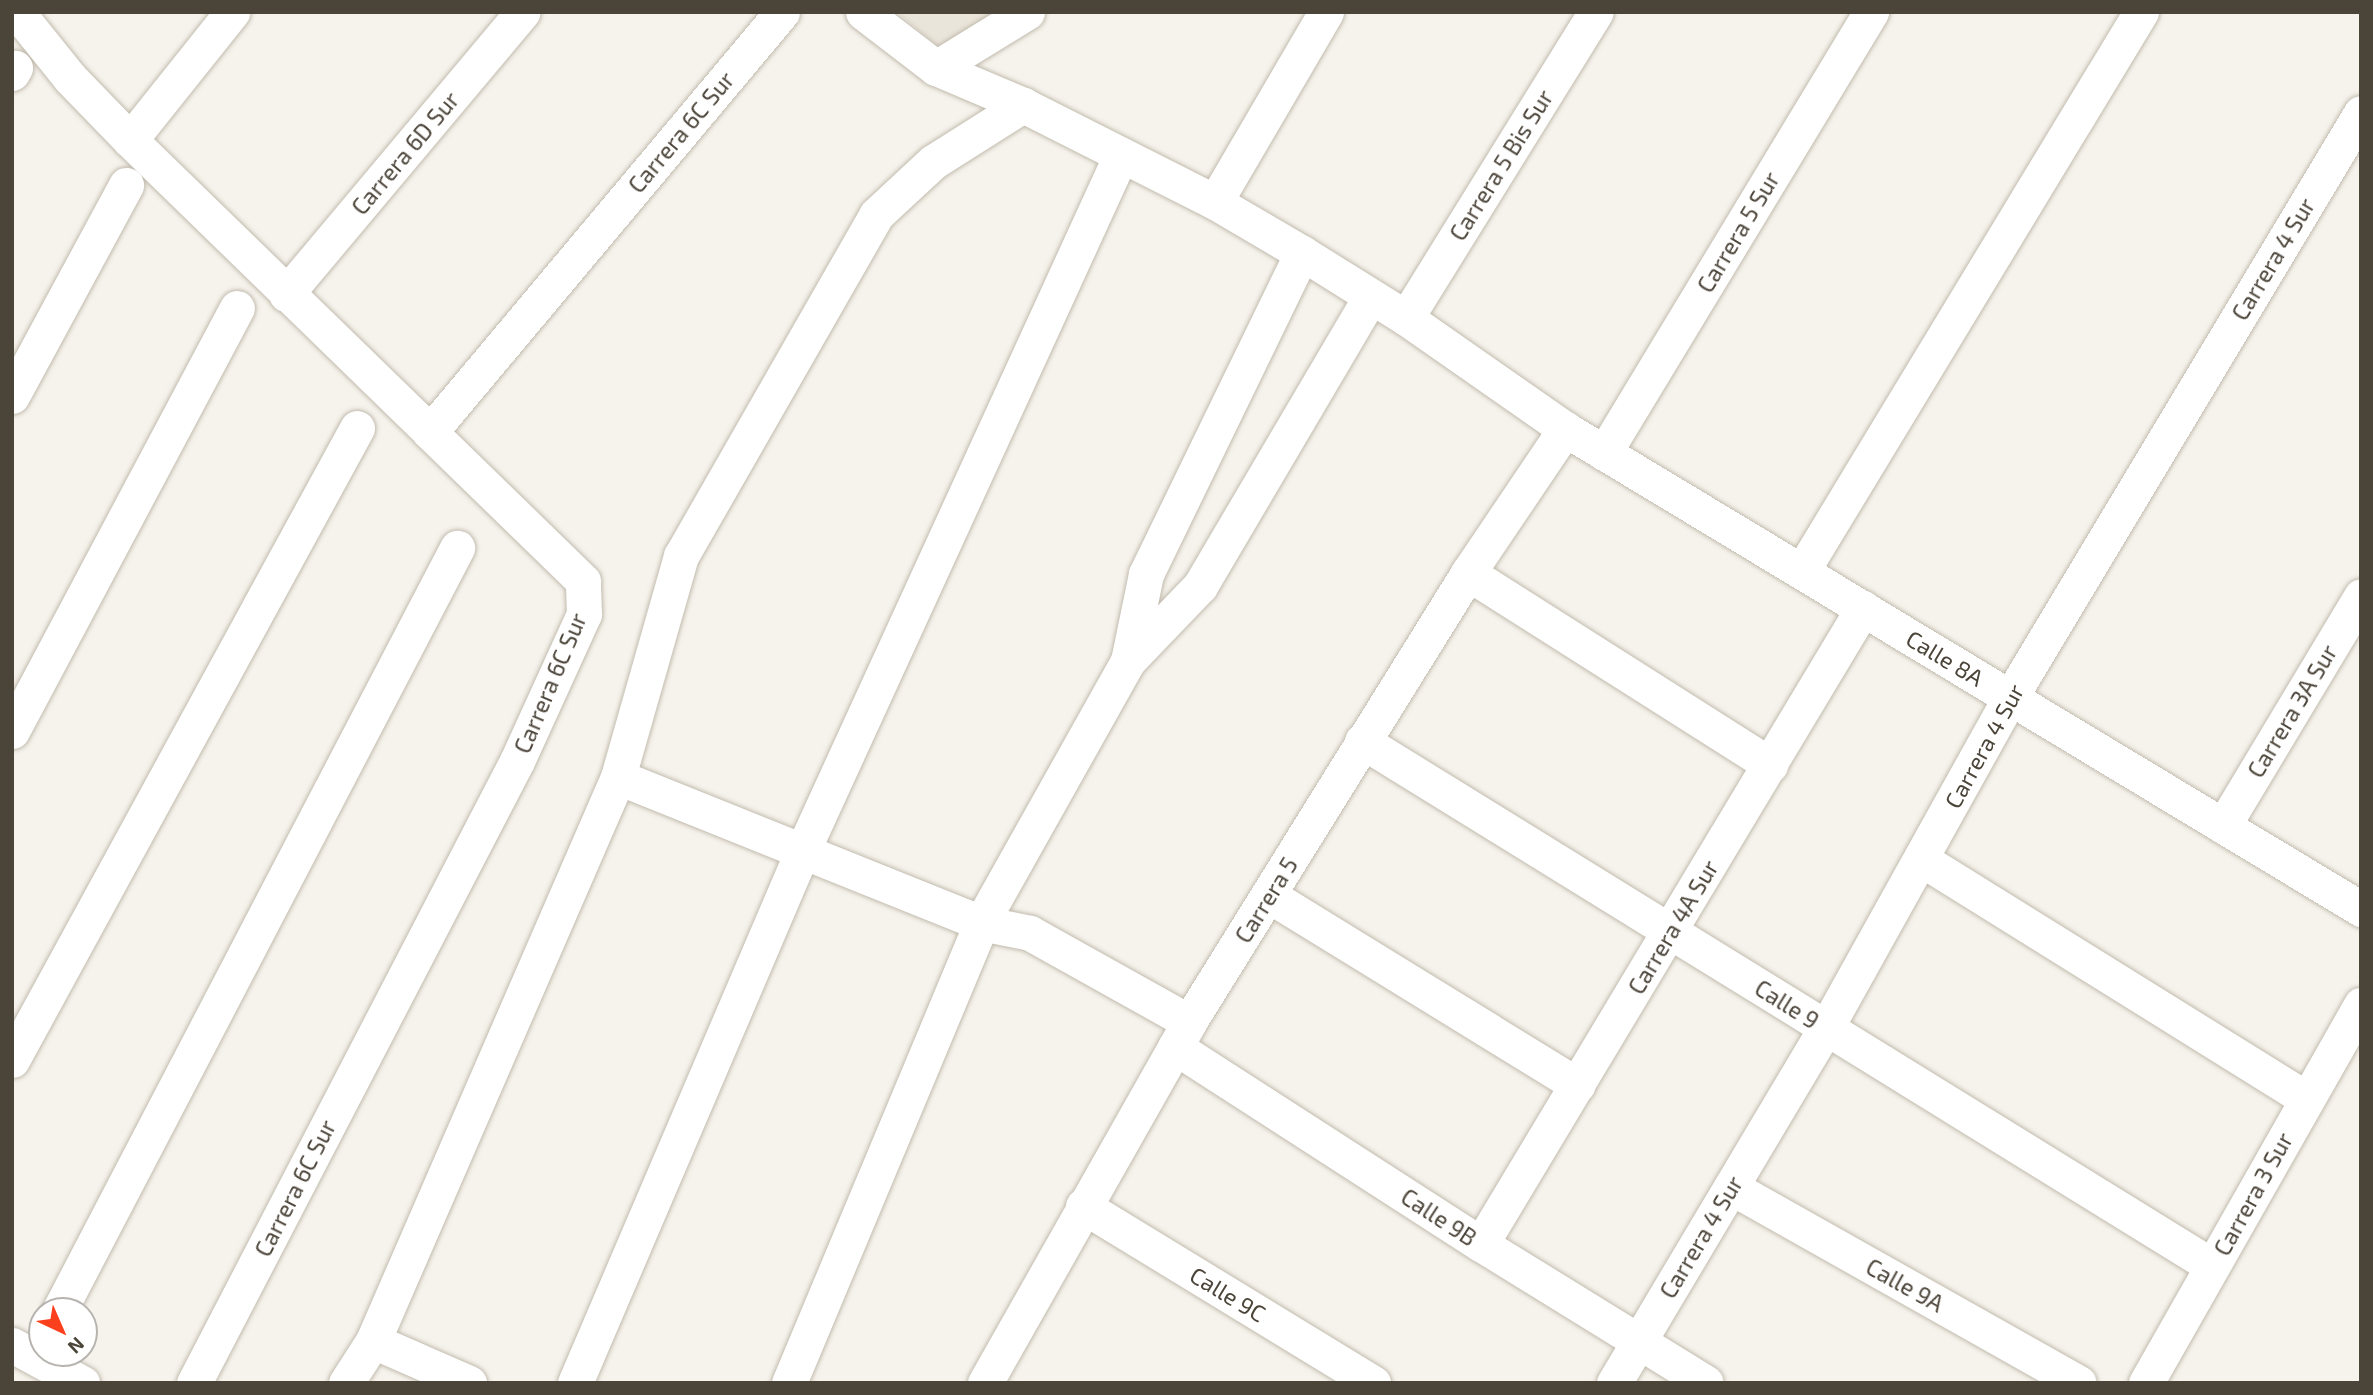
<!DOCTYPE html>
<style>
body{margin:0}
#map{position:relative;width:2373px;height:1395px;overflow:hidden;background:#f6f3ec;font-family:"Exo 2",sans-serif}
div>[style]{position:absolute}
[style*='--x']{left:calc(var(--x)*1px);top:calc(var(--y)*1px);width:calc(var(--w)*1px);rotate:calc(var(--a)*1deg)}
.residential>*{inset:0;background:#eae5da}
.roads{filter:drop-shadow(0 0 2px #c2bbae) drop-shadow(0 0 2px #c2bbae)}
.minor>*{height:35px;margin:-17.5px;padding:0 17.5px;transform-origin:17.5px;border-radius:17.5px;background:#fff}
span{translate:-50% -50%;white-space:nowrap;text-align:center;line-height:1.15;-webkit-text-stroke:5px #fff;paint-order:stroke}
.street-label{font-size:23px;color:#4b4439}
.frame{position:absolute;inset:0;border:14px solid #4b4439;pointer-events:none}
.north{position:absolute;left:28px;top:1297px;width:70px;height:70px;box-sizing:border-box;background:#fff;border:2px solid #b7b4b0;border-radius:50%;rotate:136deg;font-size:19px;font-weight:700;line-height:28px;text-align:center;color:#4b4439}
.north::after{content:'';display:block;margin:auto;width:24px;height:32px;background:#fc3f1d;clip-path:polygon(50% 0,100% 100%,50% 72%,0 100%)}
</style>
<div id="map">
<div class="residential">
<div style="clip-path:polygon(897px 12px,1010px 12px,943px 51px)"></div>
</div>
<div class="roads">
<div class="minor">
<div style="--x:17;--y:12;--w:85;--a:51.2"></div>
<div style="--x:70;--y:78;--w:86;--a:45.9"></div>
<div style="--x:130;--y:140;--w:419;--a:44.2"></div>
<div style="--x:863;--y:12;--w:92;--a:37.5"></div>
<div style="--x:936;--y:68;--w:95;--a:23"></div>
<div style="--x:1023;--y:105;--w:215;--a:26.8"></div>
<div style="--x:1215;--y:202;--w:101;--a:30.4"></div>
<div style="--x:1302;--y:253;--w:123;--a:32"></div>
<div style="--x:1406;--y:318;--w:194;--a:34.9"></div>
<div style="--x:1565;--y:429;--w:930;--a:31.09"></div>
<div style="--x:936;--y:68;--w:107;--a:-31.6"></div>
<div style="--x:12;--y:73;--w:6;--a:-59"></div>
<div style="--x:130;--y:140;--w:164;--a:-51.4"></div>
<div style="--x:1215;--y:202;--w:220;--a:-59.7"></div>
<div style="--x:286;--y:294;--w:368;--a:-50"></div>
<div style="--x:1406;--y:318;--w:360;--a:-58.2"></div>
<div style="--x:12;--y:396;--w:240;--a:-61.6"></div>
<div style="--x:1604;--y:453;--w:516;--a:-58.81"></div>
<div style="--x:1802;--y:571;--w:654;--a:-58.77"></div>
<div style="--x:1468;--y:573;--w:358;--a:32.4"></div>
<div style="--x:1128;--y:661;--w:104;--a:-46.2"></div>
<div style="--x:1200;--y:586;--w:335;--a:-59.5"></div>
<div style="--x:12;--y:731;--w:479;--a:-62"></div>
<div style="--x:1362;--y:741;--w:999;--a:31.7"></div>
<div style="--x:618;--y:777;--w:391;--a:21.9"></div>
<div style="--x:981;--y:923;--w:50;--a:11.5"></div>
<div style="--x:1030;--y:933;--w:182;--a:29.2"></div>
<div style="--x:2223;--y:826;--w:268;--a:-59"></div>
<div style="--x:1921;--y:859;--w:454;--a:31.9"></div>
<div style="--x:1270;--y:896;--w:361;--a:31.6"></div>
<div style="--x:1175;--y:1047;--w:364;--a:32.8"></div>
<div style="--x:1481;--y:1244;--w:264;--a:31.7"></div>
<div style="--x:12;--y:1060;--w:720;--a:-61.37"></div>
<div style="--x:1731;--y:1187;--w:399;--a:29.4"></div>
<div style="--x:1083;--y:1206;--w:340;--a:31.4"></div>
<div style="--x:1481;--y:1244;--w:742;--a:-59.01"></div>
<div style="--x:59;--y:1311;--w:861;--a:-62.45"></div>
<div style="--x:373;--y:1341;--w:105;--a:23.6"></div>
<div style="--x:12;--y:1345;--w:80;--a:28.5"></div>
<div style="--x:194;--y:1383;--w:701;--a:-62.56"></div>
<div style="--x:517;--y:761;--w:162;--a:-65.5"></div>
<div style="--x:584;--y:614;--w:33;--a:-92"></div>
<div style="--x:583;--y:581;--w:214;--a:-135.8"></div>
<div style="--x:430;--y:432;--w:548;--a:-50.03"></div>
<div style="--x:346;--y:1383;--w:50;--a:-57.3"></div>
<div style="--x:373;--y:1341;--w:615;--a:-66.52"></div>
<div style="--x:618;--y:777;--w:230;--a:-74.1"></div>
<div style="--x:681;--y:556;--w:393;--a:-60.2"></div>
<div style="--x:876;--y:215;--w:78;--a:-42.9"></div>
<div style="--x:933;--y:162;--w:107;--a:-32.3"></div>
<div style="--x:575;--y:1383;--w:577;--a:-66.85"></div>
<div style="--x:802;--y:852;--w:767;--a:-65.41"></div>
<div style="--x:789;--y:1383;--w:498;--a:-67.3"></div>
<div style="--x:981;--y:923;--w:300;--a:-60.7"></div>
<div style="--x:1128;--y:661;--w:89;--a:-78.3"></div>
<div style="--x:1146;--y:574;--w:357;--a:-64.1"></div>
<div style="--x:985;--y:1383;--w:415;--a:-60.5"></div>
<div style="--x:1189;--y:1022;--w:529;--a:-58.14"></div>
<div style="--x:1468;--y:573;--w:174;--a:-56"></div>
<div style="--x:1614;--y:1383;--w:413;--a:-59.2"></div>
<div style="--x:1826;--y:1028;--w:378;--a:-60.9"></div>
<div style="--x:2010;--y:698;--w:682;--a:-59.04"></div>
<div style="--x:2146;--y:1383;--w:435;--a:-60.4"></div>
</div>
</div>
<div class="street-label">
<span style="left:681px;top:132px;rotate:-50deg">Carrera 6C Sur</span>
<span style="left:405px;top:153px;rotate:-50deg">Carrera 6D Sur</span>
<span style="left:1501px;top:165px;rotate:-58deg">Carrera 5 Bis Sur</span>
<span style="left:1738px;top:232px;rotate:-59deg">Carrera 5 Sur</span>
<span style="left:2273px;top:259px;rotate:-59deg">Carrera 4 Sur</span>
<span style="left:1945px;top:658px;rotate:31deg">Calle 8A</span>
<span style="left:550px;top:683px;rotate:-67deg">Carrera 6C Sur</span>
<span style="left:2292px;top:711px;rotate:-59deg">Carrera 3A Sur</span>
<span style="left:1984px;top:746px;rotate:-61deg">Carrera 4 Sur</span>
<span style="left:1266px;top:900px;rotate:-58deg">Carrera 5</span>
<span style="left:1673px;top:927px;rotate:-59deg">Carrera 4A Sur</span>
<span style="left:1787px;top:1004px;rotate:32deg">Calle 9</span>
<span style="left:295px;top:1188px;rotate:-63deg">Carrera 6C Sur</span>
<span style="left:2253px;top:1194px;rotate:-61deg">Carrera 3 Sur</span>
<span style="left:1439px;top:1217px;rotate:33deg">Calle 9B</span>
<span style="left:1701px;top:1237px;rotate:-59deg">Carrera 4 Sur</span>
<span style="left:1905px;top:1285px;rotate:29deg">Calle 9A</span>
<span style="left:1228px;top:1294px;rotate:31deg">Calle 9C</span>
</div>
<div class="frame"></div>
<div class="north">N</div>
</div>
